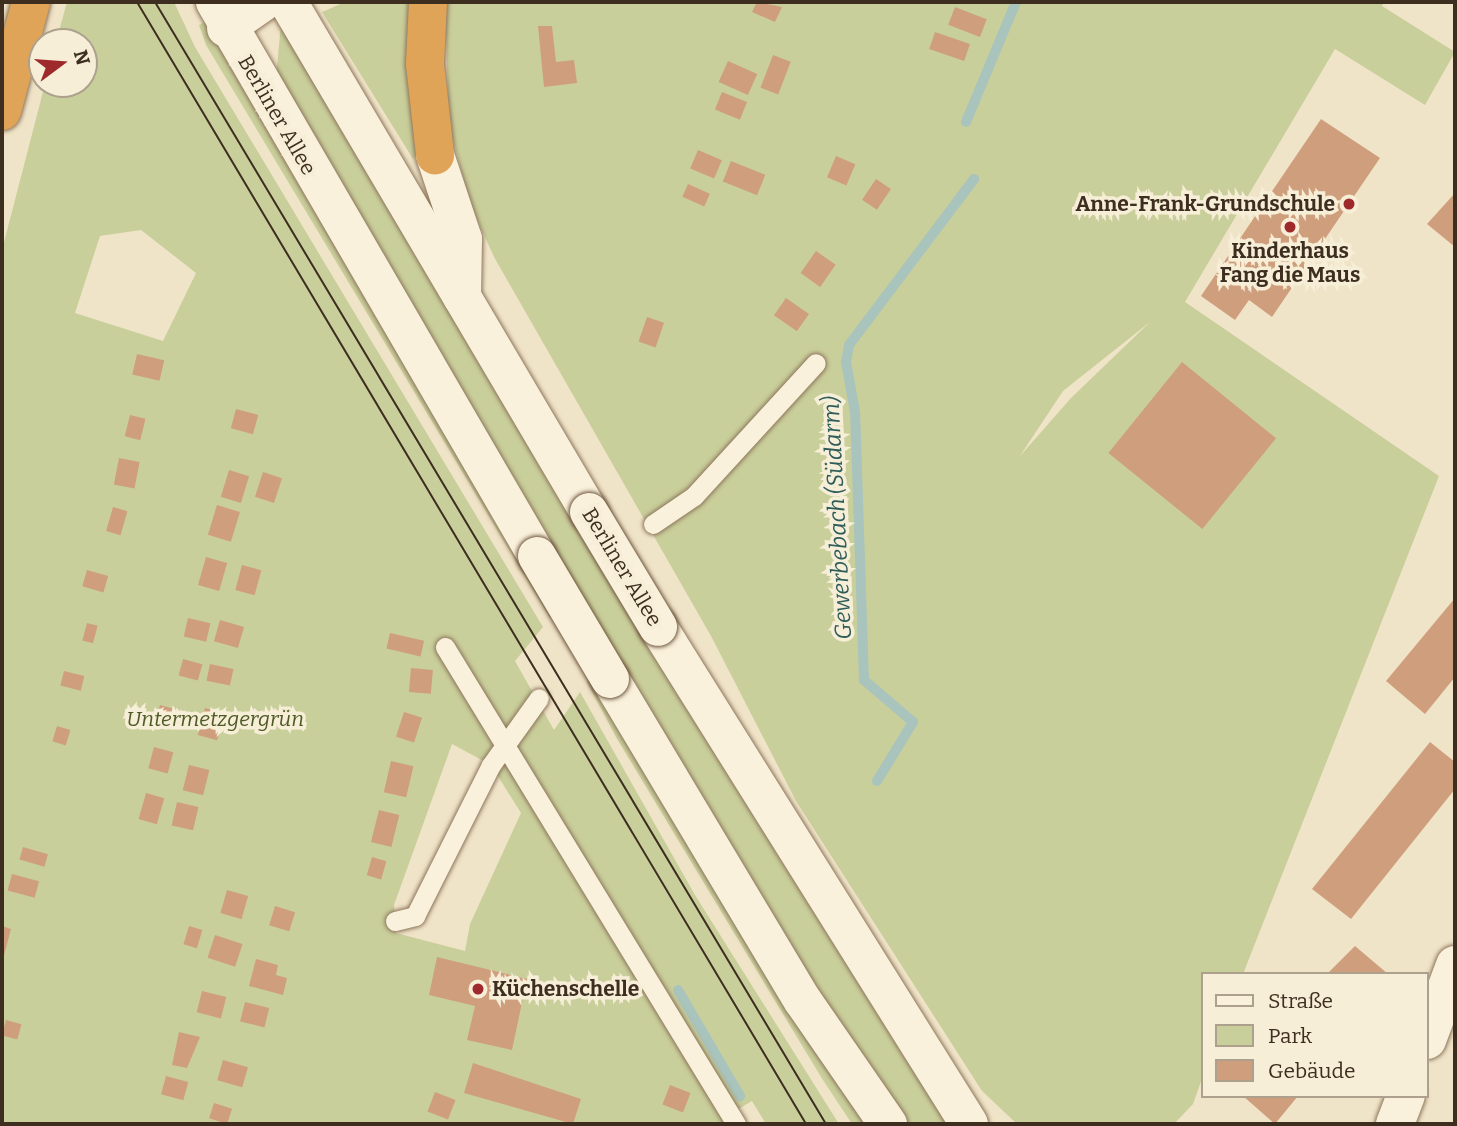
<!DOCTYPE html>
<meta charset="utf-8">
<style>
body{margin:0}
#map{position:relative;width:1457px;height:1126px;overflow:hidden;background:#f0e4c8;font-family:Bitter,serif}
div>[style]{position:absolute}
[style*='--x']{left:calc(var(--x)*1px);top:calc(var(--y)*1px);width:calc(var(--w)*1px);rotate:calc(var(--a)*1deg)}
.green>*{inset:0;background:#c9cf9b}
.stream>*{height:10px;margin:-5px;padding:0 5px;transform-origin:5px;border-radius:5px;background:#a9c4bc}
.building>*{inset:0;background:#cf9f7d;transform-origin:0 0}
.roads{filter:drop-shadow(0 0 2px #8d765c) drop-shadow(0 0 2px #8d765c)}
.lane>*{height:19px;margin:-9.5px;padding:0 9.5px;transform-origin:9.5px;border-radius:9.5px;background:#faf1dc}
.street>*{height:38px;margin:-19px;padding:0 19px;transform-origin:19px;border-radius:19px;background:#faf1dc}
.secondary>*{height:38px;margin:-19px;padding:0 19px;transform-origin:19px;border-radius:19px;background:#faf1dc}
.highway>*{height:38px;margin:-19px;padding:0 19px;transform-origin:19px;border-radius:19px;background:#e0a458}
.tram>*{height:2px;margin:-1px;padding:0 1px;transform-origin:1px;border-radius:1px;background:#3d2e20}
.bridges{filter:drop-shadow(0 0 2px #6f573f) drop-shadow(0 0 2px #6f573f)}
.secondary-bridge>*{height:38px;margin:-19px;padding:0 19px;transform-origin:19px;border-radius:19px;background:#faf1dc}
.dots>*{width:19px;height:19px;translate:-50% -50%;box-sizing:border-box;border:4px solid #f7eed8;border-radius:50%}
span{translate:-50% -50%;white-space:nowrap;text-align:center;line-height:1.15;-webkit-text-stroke:7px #f7eed8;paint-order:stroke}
.street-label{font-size:21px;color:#3d2e20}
.poi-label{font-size:21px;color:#3d2e20;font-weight:700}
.right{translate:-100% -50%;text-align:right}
.left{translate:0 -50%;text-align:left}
.park-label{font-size:21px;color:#4d5a26;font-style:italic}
.water-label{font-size:23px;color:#2f5d5a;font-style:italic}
.frame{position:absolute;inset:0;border:4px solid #3d2e20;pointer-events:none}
.legend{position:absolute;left:1201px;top:972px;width:228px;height:126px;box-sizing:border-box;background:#f7eed8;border:2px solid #ada18e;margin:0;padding:9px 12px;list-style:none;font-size:21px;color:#3d2e20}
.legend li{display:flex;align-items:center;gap:14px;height:35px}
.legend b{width:35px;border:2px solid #ada18e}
.north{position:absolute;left:28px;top:28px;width:70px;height:70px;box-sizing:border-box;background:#f7eed8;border:2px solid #ada18e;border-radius:50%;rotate:74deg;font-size:19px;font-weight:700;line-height:28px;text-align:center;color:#3d2e20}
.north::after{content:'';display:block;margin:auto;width:24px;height:32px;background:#9e2a2b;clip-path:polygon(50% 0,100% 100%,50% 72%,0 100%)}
</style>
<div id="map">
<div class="green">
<div style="clip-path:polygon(evenodd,67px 2px,174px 2px,195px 47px,543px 627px,515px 661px,554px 730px,580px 692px,695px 895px,839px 1124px,766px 1124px,752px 1101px,722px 1119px,724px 1124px,2px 1124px,2px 250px,45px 84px,84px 84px,84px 42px,56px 42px,67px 2px,141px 230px,196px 273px,163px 341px,75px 313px,100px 236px,141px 230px,67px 2px,452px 744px,491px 765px,521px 813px,470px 924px,465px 951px,396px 933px,394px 905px,452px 744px)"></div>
<div style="clip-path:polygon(345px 2px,410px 2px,406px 67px,420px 148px,413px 159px,322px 12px)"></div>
<div style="clip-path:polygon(evenodd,445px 2px,1384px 2px,1382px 6px,1455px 52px,1425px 105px,1335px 49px,1185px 302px,1439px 476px,1243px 974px,1203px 974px,1203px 1076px,1193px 1104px,1174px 1124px,1017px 1124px,982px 1091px,796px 801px,711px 636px,494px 257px,471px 206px,449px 125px,445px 2px,1150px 322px,1071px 398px,1020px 456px,1063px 391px,1150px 322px)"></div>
<div style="clip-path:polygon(205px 22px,554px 613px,550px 618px,206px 45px,199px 25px)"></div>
<div style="clip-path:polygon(281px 24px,949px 1124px,907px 1124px,785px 939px,276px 77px)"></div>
<div style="clip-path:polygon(591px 675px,865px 1124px,852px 1124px,821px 1077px,616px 737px,587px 682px)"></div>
</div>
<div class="stream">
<div style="--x:966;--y:122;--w:130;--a:-67.4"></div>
<div style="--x:877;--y:781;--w:69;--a:-58.6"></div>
<div style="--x:913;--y:722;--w:65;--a:-139.4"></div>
<div style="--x:864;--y:680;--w:268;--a:-91.9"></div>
<div style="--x:855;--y:412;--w:51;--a:-100.2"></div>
<div style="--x:846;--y:362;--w:17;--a:-80"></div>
<div style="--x:849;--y:345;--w:208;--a:-53"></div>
<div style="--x:678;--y:990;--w:123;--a:59.7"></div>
</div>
<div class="building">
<div style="clip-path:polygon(757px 2px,782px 7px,775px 22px,752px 12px)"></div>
<div style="left:955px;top:7px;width:34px;height:19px;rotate:21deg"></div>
<div style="clip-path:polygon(538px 26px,552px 26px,556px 62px,574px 60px,577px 83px,544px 87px)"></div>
<div style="left:935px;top:32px;width:37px;height:18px;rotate:19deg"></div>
<div style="left:773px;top:55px;width:19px;height:35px;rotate:21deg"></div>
<div style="left:728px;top:61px;width:32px;height:23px;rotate:24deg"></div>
<div style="left:722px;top:92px;width:27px;height:19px;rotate:22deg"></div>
<div style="clip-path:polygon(1321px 119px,1380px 158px,1272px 317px,1249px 300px,1235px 320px,1201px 296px)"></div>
<div style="left:698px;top:150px;width:26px;height:20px;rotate:23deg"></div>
<div style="left:836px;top:156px;width:21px;height:23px;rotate:23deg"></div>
<div style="left:731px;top:161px;width:37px;height:22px;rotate:22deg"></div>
<div style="left:876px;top:179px;width:18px;height:25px;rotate:34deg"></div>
<div style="left:688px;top:184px;width:24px;height:14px;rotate:24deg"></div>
<div style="clip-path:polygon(1455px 193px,1455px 247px,1427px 224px)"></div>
<div style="left:816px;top:251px;width:24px;height:27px;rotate:35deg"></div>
<div style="left:786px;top:298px;width:28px;height:21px;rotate:35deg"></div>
<div style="left:647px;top:317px;width:18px;height:26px;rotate:19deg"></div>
<div style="left:137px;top:354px;width:28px;height:21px;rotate:13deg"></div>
<div style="left:1182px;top:362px;width:121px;height:117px;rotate:39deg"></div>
<div style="left:236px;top:409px;width:23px;height:20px;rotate:15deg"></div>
<div style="left:130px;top:415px;width:16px;height:22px;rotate:14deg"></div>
<div style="left:119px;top:458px;width:21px;height:27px;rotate:11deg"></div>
<div style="left:229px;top:470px;width:21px;height:28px;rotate:17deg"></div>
<div style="left:263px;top:472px;width:20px;height:26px;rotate:18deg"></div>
<div style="left:217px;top:505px;width:24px;height:31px;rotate:17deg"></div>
<div style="left:113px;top:507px;width:15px;height:25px;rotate:16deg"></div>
<div style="left:206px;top:557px;width:22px;height:29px;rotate:16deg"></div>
<div style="left:242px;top:565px;width:20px;height:26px;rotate:15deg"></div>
<div style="left:87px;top:570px;width:22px;height:17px;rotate:16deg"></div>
<div style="clip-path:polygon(1455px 598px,1455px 677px,1425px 714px,1386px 681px)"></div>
<div style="left:188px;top:618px;width:23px;height:19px;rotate:13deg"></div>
<div style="left:220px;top:620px;width:25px;height:22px;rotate:16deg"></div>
<div style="left:87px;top:623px;width:11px;height:18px;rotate:15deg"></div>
<div style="left:390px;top:633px;width:35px;height:16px;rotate:13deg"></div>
<div style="left:183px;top:659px;width:20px;height:17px;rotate:15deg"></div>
<div style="left:210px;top:664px;width:24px;height:17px;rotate:12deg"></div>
<div style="left:411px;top:668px;width:22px;height:24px;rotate:5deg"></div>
<div style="left:64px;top:671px;width:21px;height:15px;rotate:14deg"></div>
<div style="left:160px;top:705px;width:16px;height:15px;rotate:15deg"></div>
<div style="left:205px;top:708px;width:20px;height:28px;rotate:15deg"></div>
<div style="left:404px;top:712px;width:19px;height:26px;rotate:18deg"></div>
<div style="left:57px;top:726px;width:14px;height:16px;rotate:17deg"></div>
<div style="clip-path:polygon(1430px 742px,1455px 762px,1455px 789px,1351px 919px,1312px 889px)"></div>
<div style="left:154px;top:747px;width:20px;height:22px;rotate:15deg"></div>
<div style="left:391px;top:761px;width:23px;height:32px;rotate:13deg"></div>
<div style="left:189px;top:765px;width:21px;height:26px;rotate:14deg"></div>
<div style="left:146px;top:793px;width:19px;height:27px;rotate:16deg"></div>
<div style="left:177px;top:802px;width:22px;height:24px;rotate:13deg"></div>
<div style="left:379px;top:810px;width:21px;height:33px;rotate:14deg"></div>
<div style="left:23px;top:847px;width:26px;height:13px;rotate:16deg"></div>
<div style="left:372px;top:857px;width:15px;height:19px;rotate:16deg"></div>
<div style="left:12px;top:874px;width:28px;height:17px;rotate:15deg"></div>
<div style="left:227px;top:890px;width:22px;height:24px;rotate:16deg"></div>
<div style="left:275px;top:906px;width:21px;height:20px;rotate:17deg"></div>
<div style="clip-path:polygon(2px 926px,11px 929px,3px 959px,2px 959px)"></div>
<div style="left:189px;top:926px;width:14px;height:19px;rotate:17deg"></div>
<div style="left:215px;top:935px;width:29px;height:24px;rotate:18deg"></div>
<div style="clip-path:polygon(1355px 946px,1388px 974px,1327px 974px)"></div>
<div style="clip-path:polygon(437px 957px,527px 979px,512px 1050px,467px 1040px,475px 1006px,429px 995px)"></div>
<div style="clip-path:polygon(256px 959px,278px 965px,276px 975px,287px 978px,283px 995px,249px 986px)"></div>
<div style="left:202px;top:991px;width:25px;height:22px;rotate:14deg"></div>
<div style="left:245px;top:1002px;width:25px;height:20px;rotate:14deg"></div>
<div style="left:6px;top:1020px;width:16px;height:16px;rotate:15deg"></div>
<div style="clip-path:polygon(179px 1032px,200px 1037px,187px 1068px,172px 1065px)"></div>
<div style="left:223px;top:1060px;width:26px;height:21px;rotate:16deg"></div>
<div style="clip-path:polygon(473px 1063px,581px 1099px,573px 1124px,464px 1093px)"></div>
<div style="left:166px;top:1076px;width:23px;height:19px;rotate:15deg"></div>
<div style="left:670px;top:1085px;width:22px;height:21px;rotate:21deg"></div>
<div style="left:435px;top:1092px;width:22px;height:21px;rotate:21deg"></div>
<div style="clip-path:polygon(1243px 1096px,1298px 1096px,1275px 1124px)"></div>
<div style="left:214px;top:1103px;width:19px;height:16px;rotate:18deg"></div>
</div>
<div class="roads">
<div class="lane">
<div style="--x:653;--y:524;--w:50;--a:-34.3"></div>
<div style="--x:694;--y:496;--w:180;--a:-47.5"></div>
<div style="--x:445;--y:647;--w:559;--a:58.61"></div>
<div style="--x:395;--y:921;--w:21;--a:-14"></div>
<div style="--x:415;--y:916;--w:169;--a:-63.3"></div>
<div style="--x:491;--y:765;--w:82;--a:-54.4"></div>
</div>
<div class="street">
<div style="--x:1427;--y:1040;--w:80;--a:-69.5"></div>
<div style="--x:1395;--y:1124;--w:30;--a:-69"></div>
</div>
<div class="secondary">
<div style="--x:215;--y:2;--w:641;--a:59.83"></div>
<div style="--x:288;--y:2;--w:592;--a:59.45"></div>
<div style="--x:226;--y:28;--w:45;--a:-35.1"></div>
<div style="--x:435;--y:155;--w:89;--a:71.6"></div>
<div style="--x:463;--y:239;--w:58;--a:91"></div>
<div style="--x:658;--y:627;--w:586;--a:57.96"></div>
<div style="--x:610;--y:679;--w:375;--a:59.1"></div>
<div style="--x:803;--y:1001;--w:150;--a:55.4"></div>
</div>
<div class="highway">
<div style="--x:428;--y:2;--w:62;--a:92.8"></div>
<div style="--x:425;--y:64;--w:92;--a:83.7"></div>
<div style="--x:2;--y:111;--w:113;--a:-75.1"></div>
</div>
</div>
<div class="tram">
<div style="--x:137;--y:2;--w:1306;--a:59.19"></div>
<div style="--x:155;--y:2;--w:1307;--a:59.12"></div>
</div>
<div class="bridges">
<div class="secondary-bridge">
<div style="--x:589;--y:512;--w:134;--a:59"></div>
<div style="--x:537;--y:556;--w:143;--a:59.3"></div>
</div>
</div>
<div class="dots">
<div style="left:1349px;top:204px;background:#9e2a2b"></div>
<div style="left:1290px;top:227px;background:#9e2a2b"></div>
<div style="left:478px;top:989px;background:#9e2a2b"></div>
</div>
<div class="street-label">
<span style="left:277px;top:115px;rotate:60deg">Berliner Allee</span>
<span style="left:622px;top:567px;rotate:59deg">Berliner Allee</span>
</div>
<div class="poi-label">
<span class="right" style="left:1335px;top:204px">Anne-Frank-Grundschule</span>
<span style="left:1290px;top:263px">Kinderhaus<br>Fang die Maus</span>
<span class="left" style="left:492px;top:989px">Küchenschelle</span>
</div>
<div class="park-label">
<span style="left:215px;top:719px">Untermetzgergrün</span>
</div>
<div class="water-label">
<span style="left:837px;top:518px;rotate:-93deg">Gewerbebach (Südarm)</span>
</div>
<div class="frame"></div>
<ul class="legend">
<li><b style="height:9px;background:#faf1dc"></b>Straße</li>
<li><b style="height:19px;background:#c9cf9b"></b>Park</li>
<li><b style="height:19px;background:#cf9f7d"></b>Gebäude</li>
</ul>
<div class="north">N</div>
</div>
